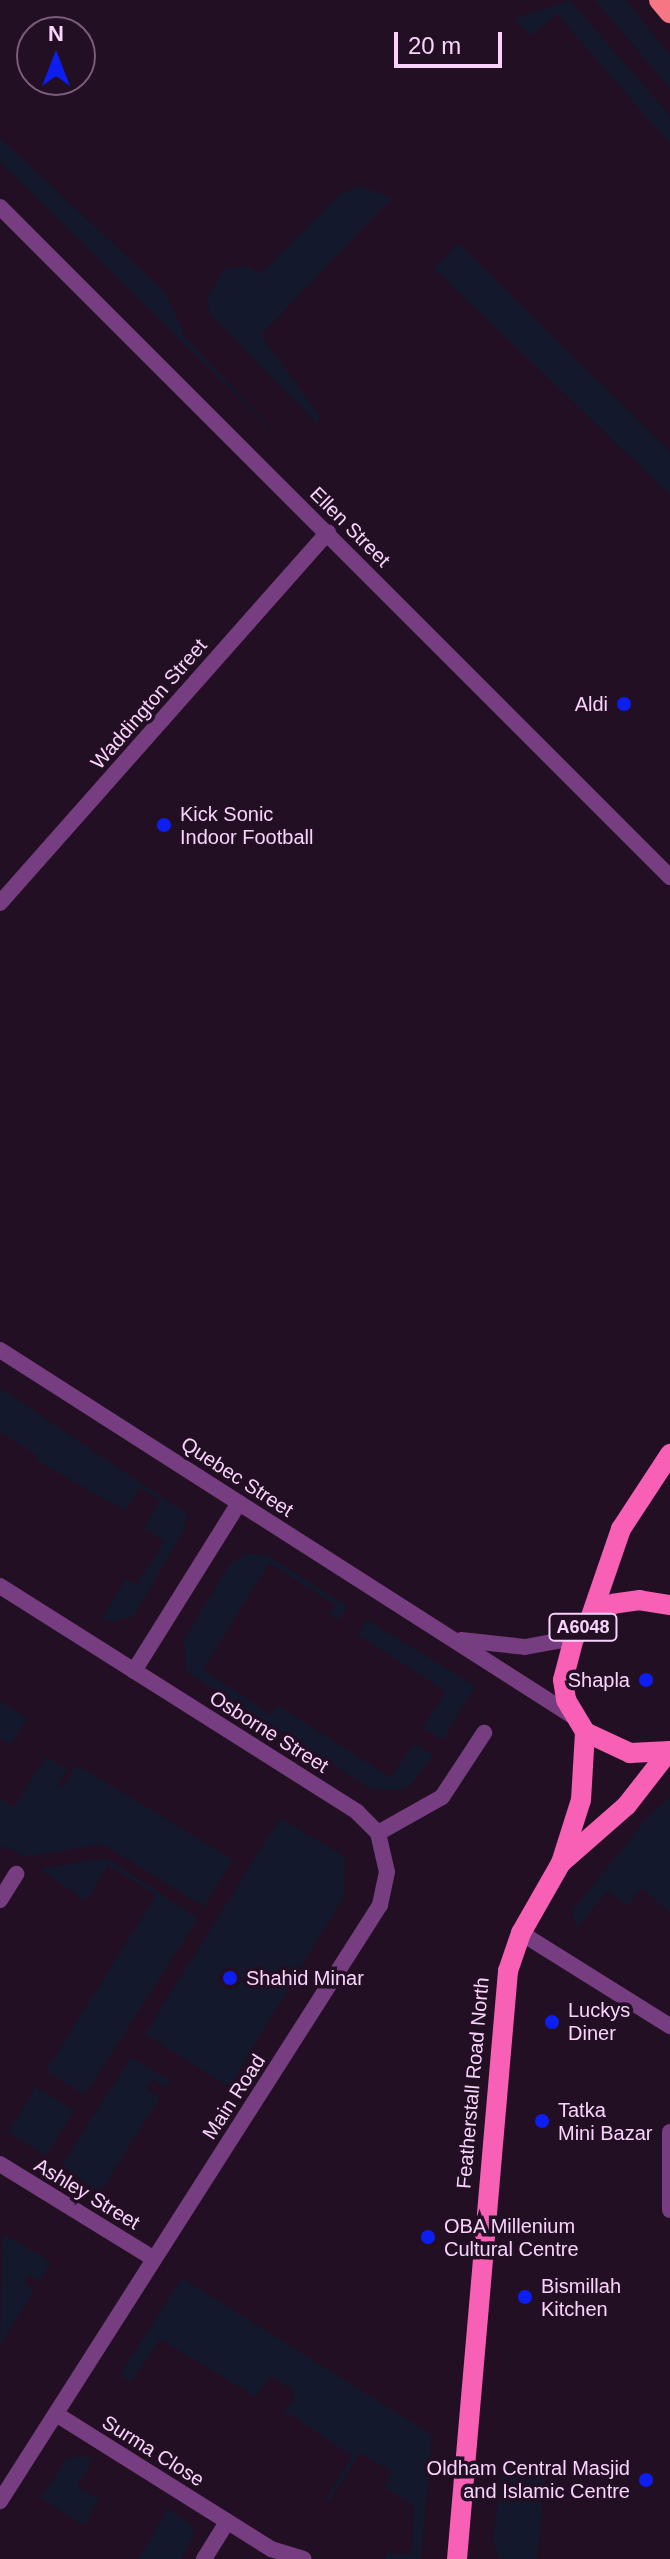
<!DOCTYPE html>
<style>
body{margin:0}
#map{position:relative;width:670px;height:2559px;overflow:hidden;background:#230f23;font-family:Helvetica,sans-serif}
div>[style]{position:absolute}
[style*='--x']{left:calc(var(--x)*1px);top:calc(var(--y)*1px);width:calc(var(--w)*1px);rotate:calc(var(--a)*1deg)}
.green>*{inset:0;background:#13182d;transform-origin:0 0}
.minor>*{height:16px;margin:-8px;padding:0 8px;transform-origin:8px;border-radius:8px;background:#763d80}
.primary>*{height:20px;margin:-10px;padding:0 10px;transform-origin:10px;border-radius:10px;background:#f760b4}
.trunk>*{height:22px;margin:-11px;padding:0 11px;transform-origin:11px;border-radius:11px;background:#f77684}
.dots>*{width:22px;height:22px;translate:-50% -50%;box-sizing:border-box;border:4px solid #230f23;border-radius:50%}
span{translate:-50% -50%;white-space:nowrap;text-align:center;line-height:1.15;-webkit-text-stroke:7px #230f23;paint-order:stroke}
.shield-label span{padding:2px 6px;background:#230f23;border:2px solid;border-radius:6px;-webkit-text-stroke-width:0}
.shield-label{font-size:18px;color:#fad3fd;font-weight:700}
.street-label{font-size:20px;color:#fad3fd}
.poi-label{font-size:20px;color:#fad3fd}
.right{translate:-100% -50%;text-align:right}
.left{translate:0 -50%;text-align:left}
.north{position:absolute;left:16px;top:16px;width:80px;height:80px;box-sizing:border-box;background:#230f23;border:2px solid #795d7a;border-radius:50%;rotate:0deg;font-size:22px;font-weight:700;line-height:32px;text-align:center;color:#fad3fd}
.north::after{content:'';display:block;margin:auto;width:28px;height:36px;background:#0c1ff0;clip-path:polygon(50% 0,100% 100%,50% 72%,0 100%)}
.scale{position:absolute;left:394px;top:32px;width:108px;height:36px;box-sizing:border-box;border:4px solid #fad3fd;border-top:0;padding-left:10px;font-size:24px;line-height:28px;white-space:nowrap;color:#fad3fd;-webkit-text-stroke:6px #230f23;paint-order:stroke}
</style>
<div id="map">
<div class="green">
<div style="clip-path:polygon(570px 0,670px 116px,670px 144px,557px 14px,531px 36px,514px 19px)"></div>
<div style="clip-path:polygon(595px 0,626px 0,670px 55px,670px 89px)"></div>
<div style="clip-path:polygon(0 138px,166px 293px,185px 337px,289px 447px,0 162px)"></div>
<div style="clip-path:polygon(361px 186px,392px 198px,261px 335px,321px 418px,316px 423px,209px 313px,208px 297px,224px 269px,247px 266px,260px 274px,340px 194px)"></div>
<div style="clip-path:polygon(458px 243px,670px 452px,670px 495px,434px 269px)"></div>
<div style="clip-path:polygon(0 1388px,187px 1514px,184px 1530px,134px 1616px,113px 1622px,103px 1618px,126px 1579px,137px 1585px,164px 1541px,144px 1528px,160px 1500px,140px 1488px,126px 1511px,36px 1460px,38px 1456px,0 1432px)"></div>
<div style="clip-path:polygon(247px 1553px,268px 1556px,348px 1606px,339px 1620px,329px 1614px,335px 1605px,269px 1563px,203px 1670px,271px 1715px,279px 1706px,391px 1778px,413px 1744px,433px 1755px,413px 1783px,401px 1790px,371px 1789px,186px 1671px,184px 1639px,229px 1565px)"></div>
<div style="clip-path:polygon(367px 1620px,475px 1686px,443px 1740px,423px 1728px,446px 1691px,358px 1635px)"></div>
<div style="clip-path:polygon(0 1701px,27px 1718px,11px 1745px,0 1738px)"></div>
<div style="clip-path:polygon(46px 1757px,67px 1769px,58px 1785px,62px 1788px,77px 1765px,233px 1860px,204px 1907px,103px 1844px,25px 1857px,4px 1845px,0 1851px,0 1798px,14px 1807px)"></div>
<div style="clip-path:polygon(670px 1797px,670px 1913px,642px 1888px,627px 1906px,608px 1891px,577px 1927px,572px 1911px,647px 1818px)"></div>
<div style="clip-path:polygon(280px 1818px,345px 1857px,344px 1896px,229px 2087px,145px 2034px)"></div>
<div style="clip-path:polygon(107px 1858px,198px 1919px,85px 2095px,46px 2071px,156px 1895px,108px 1865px,86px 1901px,40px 1869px)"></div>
<div style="clip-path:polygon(131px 2057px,171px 2081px,167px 2087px,153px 2080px,147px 2089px,160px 2098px,100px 2192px,64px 2168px,64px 2162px)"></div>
<div style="left:36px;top:2087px;width:45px;height:53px;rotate:32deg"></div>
<div style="clip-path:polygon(3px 2234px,51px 2262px,39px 2281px,29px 2275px,24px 2283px,34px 2290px,0 2346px)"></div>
<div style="clip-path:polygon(182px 2278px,432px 2435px,421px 2559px,386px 2559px,386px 2553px,412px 2554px,414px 2506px,384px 2487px,392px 2472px,360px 2453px,329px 2502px,326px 2499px,352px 2456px,290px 2414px,283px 2415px,294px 2399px,293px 2390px,271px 2376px,256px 2397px,160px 2339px,131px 2382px,120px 2375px)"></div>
<div style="clip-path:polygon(85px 2456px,92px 2461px,77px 2486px,99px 2500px,84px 2525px,41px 2498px,67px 2458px)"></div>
<div style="clip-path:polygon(502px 2464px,546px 2469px,537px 2559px,499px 2559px,493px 2541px)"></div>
<div style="clip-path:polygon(168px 2509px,192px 2525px,194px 2535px,181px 2559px,138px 2559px)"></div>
</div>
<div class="minor">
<div style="--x:0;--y:207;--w:948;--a:45"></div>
<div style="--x:0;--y:903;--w:495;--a:-48.5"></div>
<div style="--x:0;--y:1350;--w:681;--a:32.59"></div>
<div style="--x:0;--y:1586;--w:423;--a:32.3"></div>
<div style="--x:357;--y:1812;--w:30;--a:45"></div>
<div style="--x:378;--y:1833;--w:40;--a:77"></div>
<div style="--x:387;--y:1872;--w:34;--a:102"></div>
<div style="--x:380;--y:1905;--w:707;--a:122.52"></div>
<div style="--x:461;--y:1640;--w:64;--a:6.2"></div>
<div style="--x:525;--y:1647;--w:50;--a:-10.4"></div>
<div style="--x:134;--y:1671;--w:198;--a:-58"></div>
<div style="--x:378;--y:1833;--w:73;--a:-29.4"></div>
<div style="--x:442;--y:1797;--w:77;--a:-56.7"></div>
<div style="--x:0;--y:1900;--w:31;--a:-58"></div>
<div style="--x:521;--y:1933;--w:176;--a:32"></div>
<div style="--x:670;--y:2132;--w:78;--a:90"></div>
<div style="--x:0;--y:2164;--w:180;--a:31.6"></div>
<div style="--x:56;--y:2414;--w:254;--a:32.1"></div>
<div style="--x:271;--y:2549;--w:34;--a:17"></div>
<div style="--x:204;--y:2559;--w:44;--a:-58.1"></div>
</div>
<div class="primary">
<div style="--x:670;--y:1605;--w:30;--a:-171"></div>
<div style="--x:640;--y:1600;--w:27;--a:172"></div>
<div style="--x:613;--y:1604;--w:27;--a:147"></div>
<div style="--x:590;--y:1619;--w:25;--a:130"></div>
<div style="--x:574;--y:1638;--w:43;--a:104.7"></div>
<div style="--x:563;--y:1680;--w:20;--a:81"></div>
<div style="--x:566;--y:1700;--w:37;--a:59"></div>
<div style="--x:585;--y:1732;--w:50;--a:25"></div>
<div style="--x:630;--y:1753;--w:40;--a:-2.9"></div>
<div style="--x:590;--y:1619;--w:95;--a:-71"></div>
<div style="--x:621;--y:1529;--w:90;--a:-56.8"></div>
<div style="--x:561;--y:1863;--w:88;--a:-41.3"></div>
<div style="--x:627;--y:1805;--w:68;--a:-52.1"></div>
<div style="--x:457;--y:2559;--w:590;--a:-85.04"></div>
<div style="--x:508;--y:1971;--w:40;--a:-71.1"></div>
<div style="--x:521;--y:1933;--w:81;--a:-60.3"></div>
<div style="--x:561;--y:1863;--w:66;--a:-72.4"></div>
<div style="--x:581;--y:1800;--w:68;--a:-86.6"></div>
</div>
<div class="trunk">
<div style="--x:660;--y:0;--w:16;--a:50"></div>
</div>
<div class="dots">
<div style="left:624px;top:704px;background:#0c1ff0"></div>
<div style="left:164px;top:825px;background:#0c1ff0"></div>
<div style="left:646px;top:1680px;background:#0c1ff0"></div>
<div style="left:230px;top:1978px;background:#0c1ff0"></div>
<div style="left:552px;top:2022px;background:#0c1ff0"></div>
<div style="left:542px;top:2121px;background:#0c1ff0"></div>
<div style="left:428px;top:2237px;background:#0c1ff0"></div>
<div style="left:525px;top:2297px;background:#0c1ff0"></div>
<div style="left:646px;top:2480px;background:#0c1ff0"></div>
</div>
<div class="shield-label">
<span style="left:583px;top:1627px">A6048</span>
</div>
<div class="street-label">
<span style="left:350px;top:527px;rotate:45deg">Ellen Street</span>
<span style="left:149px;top:704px;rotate:-49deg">Waddington Street</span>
<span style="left:237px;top:1477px;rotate:33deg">Quebec Street</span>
<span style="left:269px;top:1732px;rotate:32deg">Osborne Street</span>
<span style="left:473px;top:2083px;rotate:-85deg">Featherstall Road North</span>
<span style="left:234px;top:2097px;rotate:-57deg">Main Road</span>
<span style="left:87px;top:2194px;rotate:31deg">Ashley Street</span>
<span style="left:153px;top:2451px;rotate:32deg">Surma Close</span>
</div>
<div class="poi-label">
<span class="right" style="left:608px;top:704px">Aldi</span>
<span class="left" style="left:180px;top:826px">Kick Sonic<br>Indoor Football</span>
<span class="right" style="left:630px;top:1680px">Shapla</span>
<span class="left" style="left:246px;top:1978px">Shahid Minar</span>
<span class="left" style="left:568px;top:2022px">Luckys<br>Diner</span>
<span class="left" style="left:558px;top:2122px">Tatka<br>Mini Bazar</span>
<span class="left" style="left:444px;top:2238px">OBA Millenium<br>Cultural Centre</span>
<span class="left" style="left:541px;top:2298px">Bismillah<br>Kitchen</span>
<span class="right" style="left:630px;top:2480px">Oldham Central Masjid<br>and Islamic Centre</span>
</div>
<div class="north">N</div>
<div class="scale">20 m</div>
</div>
